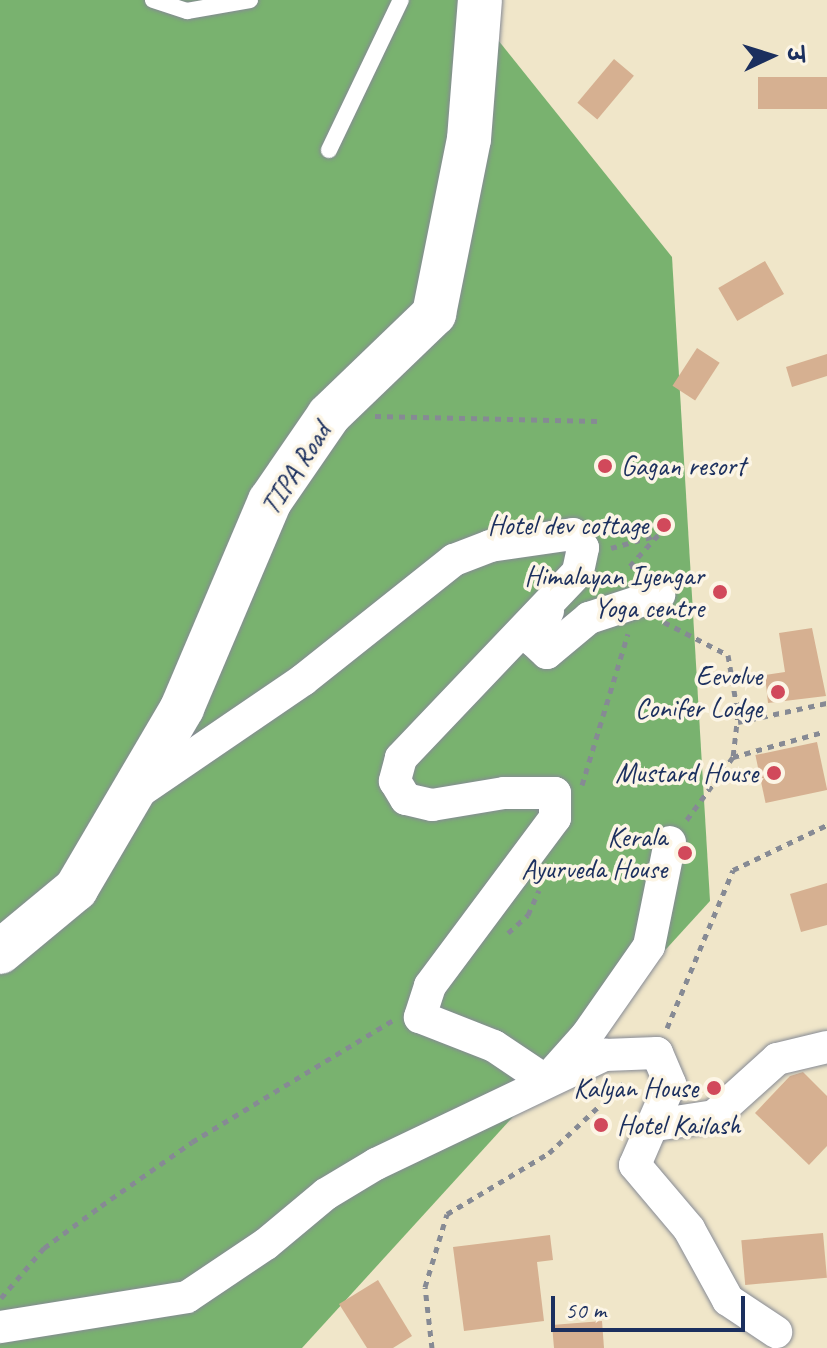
<!DOCTYPE html>
<meta charset="utf-8">
<style>
body{margin:0}
#map{position:relative;width:827px;height:1348px;overflow:hidden;background:#f0e6c9;font-family:Caveat,"Playpen Sans Deva",sans-serif}
div>[style]{position:absolute}
[style*='--x']{left:calc(var(--x)*1px);top:calc(var(--y)*1px);width:calc(var(--w)*1px);rotate:calc(var(--a)*1deg)}
.forest>*{inset:0;background:#79b26f}
.building>*{inset:0;background:#d6b091;transform-origin:0 0}
.path>*{height:5px;margin-top:-2.5px;transform-origin:0;background:repeating-linear-gradient(90deg,#868a94 0 6px,transparent 0 12px)}
.roads{filter:drop-shadow(0 0 2px #868a94) drop-shadow(0 0 2px #868a94)}
.lane>*{height:16px;margin:-8px;padding:0 8px;transform-origin:8px;border-radius:8px;background:#fff}
.street>*{height:32px;margin:-16px;padding:0 16px;transform-origin:16px;border-radius:16px;background:#fff}
.secondary>*{height:44px;margin:-22px;padding:0 22px;transform-origin:22px;border-radius:22px;background:#fff}
.dots>*{width:22px;height:22px;translate:-50% -50%;box-sizing:border-box;border:4px solid #fcf5e5;border-radius:50%}
span{translate:-50% -50%;white-space:nowrap;text-align:center;line-height:1.15;-webkit-text-stroke:7px #fcf5e5;paint-order:stroke}
.poi-label{font-size:28px;color:#1b2f5e}
.left{translate:0 -50%;text-align:left}
.right{translate:-100% -50%;text-align:right}
.street-label{font-size:28px;color:#1b2f5e}
.north{position:absolute;left:731px;top:16px;width:80px;height:80px;-webkit-text-stroke:6px #fcf5e5;paint-order:stroke;rotate:86deg;font-size:22px;font-weight:700;line-height:32px;text-align:center;color:#1b2f5e}
.north::after{content:'';display:block;margin:auto;width:28px;height:36px;background:#1b2f5e;clip-path:polygon(50% 0,100% 100%,50% 72%,0 100%)}
.scale{position:absolute;left:551px;top:1296px;width:194px;height:36px;box-sizing:border-box;border:4px solid #1b2f5e;border-top:0;padding-left:10px;font-size:24px;line-height:28px;white-space:nowrap;color:#1b2f5e;-webkit-text-stroke:6px #fcf5e5;paint-order:stroke}
</style>
<div id="map">
<div class="forest">
<div style="clip-path:polygon(0 0,466px 0,672px 257px,710px 901px,302px 1348px,0 1348px)"></div>
</div>
<div class="building">
<div style="left:614px;top:59px;width:26px;height:57px;rotate:40deg"></div>
<div style="left:827px;top:77px;width:32px;height:69px;rotate:90deg"></div>
<div style="left:765px;top:261px;width:38px;height:54px;rotate:60deg"></div>
<div style="left:697px;top:348px;width:27px;height:45px;rotate:33deg"></div>
<div style="clip-path:polygon(827px 354px,827px 376px,792px 387px,786px 367px)"></div>
<div style="clip-path:polygon(812px 628px,826px 696px,768px 703px,765px 675px,785px 672px,779px 633px)"></div>
<div style="left:817px;top:742px;width:49px;height:63px;rotate:78deg"></div>
<div style="clip-path:polygon(827px 883px,827px 925px,801px 932px,790px 894px)"></div>
<div style="clip-path:polygon(803px 1072px,827px 1096px,827px 1146px,809px 1165px,755px 1113px,790px 1076px)"></div>
<div style="left:823px;top:1233px;width:45px;height:82px;rotate:85deg"></div>
<div style="clip-path:polygon(550px 1235px,553px 1260px,537px 1262px,544px 1321px,464px 1331px,453px 1247px)"></div>
<div style="clip-path:polygon(378px 1280px,412px 1336px,393px 1348px,367px 1348px,339px 1304px)"></div>
<div style="clip-path:polygon(602px 1321px,604px 1348px,554px 1348px,552px 1325px)"></div>
</div>
<div class="path">
<div style="--x:375;--y:416;--w:223;--a:1.3"></div>
<div style="--x:611;--y:548;--w:49;--a:-15.5"></div>
<div style="--x:658;--y:535;--w:42;--a:132.1"></div>
<div style="--x:630;--y:566;--w:18;--a:6"></div>
<div style="--x:664;--y:622;--w:72;--a:27.3"></div>
<div style="--x:728;--y:655;--w:60;--a:80.4"></div>
<div style="--x:738;--y:714;--w:43;--a:96.6"></div>
<div style="--x:733;--y:757;--w:81;--a:126.4"></div>
<div style="--x:738;--y:722;--w:91;--a:-12.1"></div>
<div style="--x:733;--y:757;--w:93;--a:-15.5"></div>
<div style="--x:582;--y:785;--w:158;--a:-73.1"></div>
<div style="--x:508;--y:933;--w:27;--a:-42"></div>
<div style="--x:528;--y:915;--w:27;--a:-66"></div>
<div style="--x:667;--y:1028;--w:171;--a:-67.3"></div>
<div style="--x:733;--y:870;--w:104;--a:-25.6"></div>
<div style="--x:1;--y:1298;--w:66;--a:-49.3"></div>
<div style="--x:44;--y:1248;--w:71;--a:-36.4"></div>
<div style="--x:101;--y:1206;--w:111;--a:-35.1"></div>
<div style="--x:192;--y:1142;--w:237;--a:-31.2"></div>
<div style="--x:432;--y:1348;--w:61;--a:-96.5"></div>
<div style="--x:425;--y:1287;--w:76;--a:-73.2"></div>
<div style="--x:447;--y:1214;--w:119;--a:-30.9"></div>
<div style="--x:549;--y:1153;--w:104;--a:-43.1"></div>
</div>
<div class="roads">
<div class="lane">
<div style="--x:153;--y:0;--w:36;--a:18"></div>
<div style="--x:187;--y:11;--w:64;--a:-9.9"></div>
<div style="--x:329;--y:150;--w:166;--a:-64.4"></div>
</div>
<div class="street">
<div style="--x:548;--y:611;--w:33;--a:117"></div>
<div style="--x:533;--y:640;--w:19;--a:43"></div>
<div style="--x:547;--y:653;--w:55;--a:-39.8"></div>
<div style="--x:589;--y:618;--w:74;--a:-18.2"></div>
<div style="--x:136;--y:794;--w:202;--a:-34.3"></div>
<div style="--x:303;--y:680;--w:193;--a:-38.5"></div>
<div style="--x:454;--y:560;--w:39;--a:-21"></div>
<div style="--x:490;--y:546;--w:84;--a:-8.2"></div>
<div style="--x:573;--y:534;--w:17;--a:54"></div>
<div style="--x:583;--y:548;--w:25;--a:102"></div>
<div style="--x:578;--y:572;--w:257;--a:133.6"></div>
<div style="--x:401;--y:758;--w:24;--a:105"></div>
<div style="--x:395;--y:781;--w:21;--a:59"></div>
<div style="--x:406;--y:799;--w:27;--a:13"></div>
<div style="--x:432;--y:805;--w:73;--a:-9.5"></div>
<div style="--x:504;--y:793;--w:51;--a:0"></div>
<div style="--x:555;--y:793;--w:25;--a:90"></div>
<div style="--x:555;--y:818;--w:209;--a:126.7"></div>
<div style="--x:430;--y:986;--w:33;--a:108"></div>
<div style="--x:420;--y:1017;--w:79;--a:21.4"></div>
<div style="--x:494;--y:1046;--w:63;--a:33.9"></div>
<div style="--x:546;--y:1081;--w:62;--a:-48.3"></div>
<div style="--x:587;--y:1035;--w:108;--a:-55.1"></div>
<div style="--x:649;--y:946;--w:106;--a:-78.6"></div>
<div style="--x:656;--y:1125;--w:59;--a:-8.8"></div>
<div style="--x:714;--y:1116;--w:85;--a:-42.1"></div>
<div style="--x:777;--y:1059;--w:51;--a:-13.5"></div>
<div style="--x:0;--y:1327;--w:189;--a:-9.1"></div>
<div style="--x:187;--y:1297;--w:95;--a:-33.9"></div>
<div style="--x:266;--y:1244;--w:78;--a:-39.8"></div>
<div style="--x:326;--y:1194;--w:58;--a:-31"></div>
<div style="--x:376;--y:1164;--w:254;--a:-25.5"></div>
<div style="--x:605;--y:1055;--w:52;--a:-2.2"></div>
<div style="--x:657;--y:1053;--w:34;--a:67"></div>
<div style="--x:670;--y:1084;--w:88;--a:113.4"></div>
<div style="--x:635;--y:1165;--w:84;--a:49.8"></div>
<div style="--x:689;--y:1229;--w:81;--a:61.2"></div>
<div style="--x:728;--y:1300;--w:58;--a:33.7"></div>
</div>
<div class="secondary">
<div style="--x:0;--y:952;--w:99;--a:-39.7"></div>
<div style="--x:76;--y:889;--w:210;--a:-59.6"></div>
<div style="--x:182;--y:708;--w:225;--a:-67"></div>
<div style="--x:270;--y:501;--w:104;--a:-55.5"></div>
<div style="--x:329;--y:415;--w:146;--a:-43.9"></div>
<div style="--x:434;--y:314;--w:178;--a:-78.7"></div>
<div style="--x:469;--y:139;--w:139;--a:-85.5"></div>
</div>
</div>
<div class="dots">
<div style="left:605px;top:466px;background:#d1495b"></div>
<div style="left:664px;top:525px;background:#d1495b"></div>
<div style="left:720px;top:592px;background:#d1495b"></div>
<div style="left:778px;top:692px;background:#d1495b"></div>
<div style="left:774px;top:773px;background:#d1495b"></div>
<div style="left:685px;top:853px;background:#d1495b"></div>
<div style="left:714px;top:1088px;background:#d1495b"></div>
<div style="left:601px;top:1125px;background:#d1495b"></div>
</div>
<div class="poi-label">
<span class="left" style="left:621px;top:466px">Gagan resort</span>
<span class="right" style="left:648px;top:525px">Hotel dev cottage</span>
<span class="right" style="left:704px;top:592px">Himalayan Iyengar<br>Yoga centre</span>
<span class="right" style="left:762px;top:692px">Eevolve<br>Conifer Lodge</span>
<span class="right" style="left:758px;top:773px">Mustard House</span>
<span class="right" style="left:667px;top:853px">Kerala<br>Ayurveda House</span>
<span class="right" style="left:698px;top:1088px">Kalyan House</span>
<span class="left" style="left:617px;top:1125px">Hotel Kailash</span>
</div>
<div class="street-label">
<span style="left:296px;top:469px;rotate:-57deg">TIPA Road</span>
</div>
<div class="north">उ</div>
<div class="scale">50 m</div>
</div>
